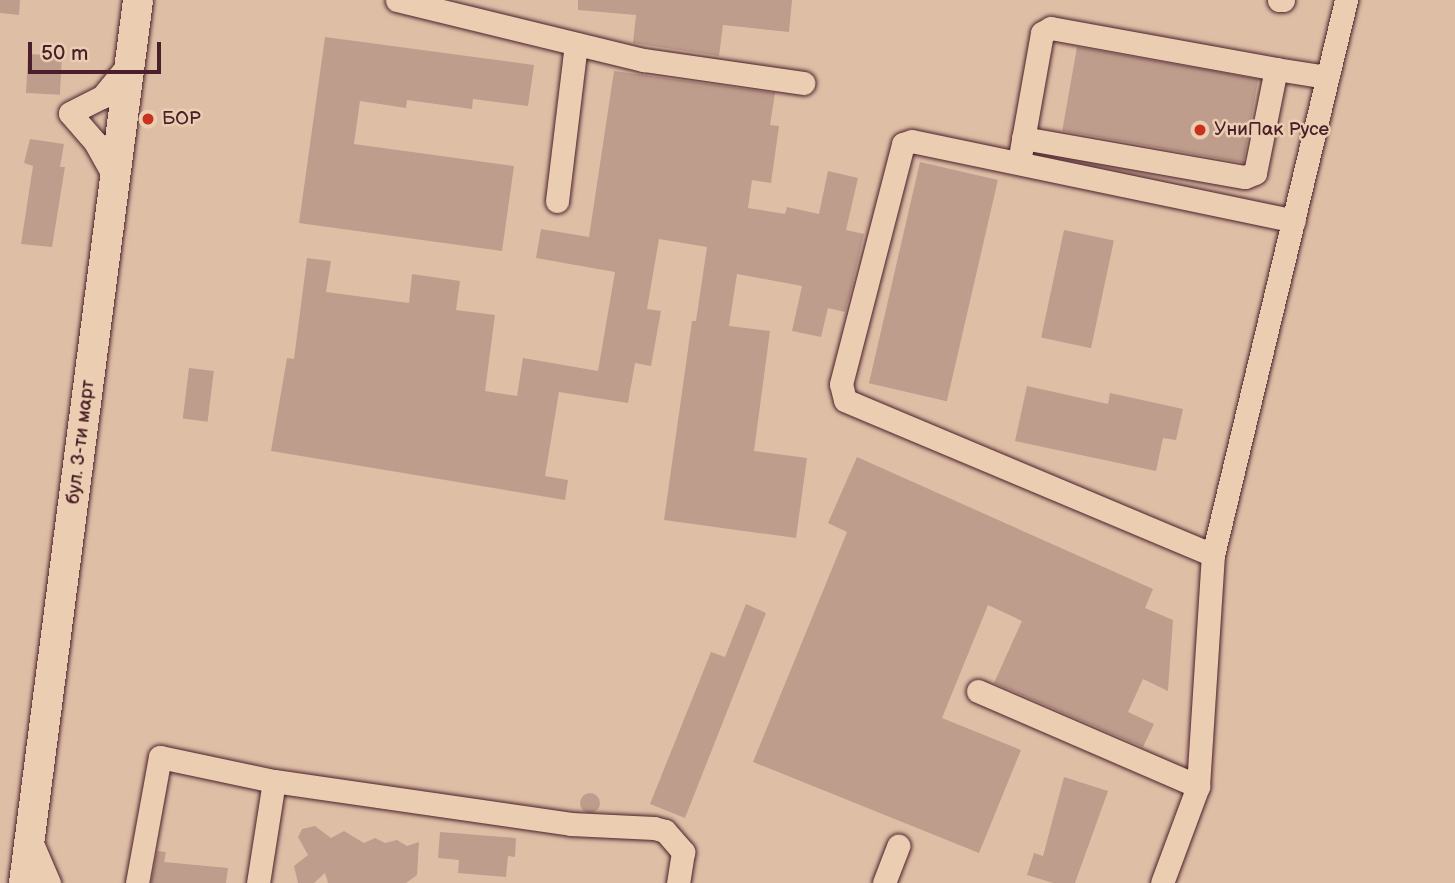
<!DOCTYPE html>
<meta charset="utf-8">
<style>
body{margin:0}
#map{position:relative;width:1455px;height:883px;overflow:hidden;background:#ebceb1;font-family:"Balsamiq Sans",sans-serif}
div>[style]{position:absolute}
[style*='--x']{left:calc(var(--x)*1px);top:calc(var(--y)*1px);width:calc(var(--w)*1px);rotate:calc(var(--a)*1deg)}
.built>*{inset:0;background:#debfa6;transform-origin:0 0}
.building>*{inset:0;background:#be9d8c;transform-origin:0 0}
.round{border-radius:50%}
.roads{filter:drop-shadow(0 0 2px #4a1f2b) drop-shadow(0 0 2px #4a1f2b)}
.minor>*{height:23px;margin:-11.5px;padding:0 11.5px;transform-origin:11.5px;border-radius:11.5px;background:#ebceb1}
.major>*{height:30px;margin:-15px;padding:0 15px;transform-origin:15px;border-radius:15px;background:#ebceb1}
.dots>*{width:19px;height:19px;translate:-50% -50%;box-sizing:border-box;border:4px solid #ebceb1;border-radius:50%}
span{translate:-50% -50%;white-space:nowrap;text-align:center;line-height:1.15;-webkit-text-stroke:5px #ebceb1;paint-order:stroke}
.poi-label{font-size:19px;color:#4a1f2b}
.left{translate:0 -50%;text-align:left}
.street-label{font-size:19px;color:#4a1f2b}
.scale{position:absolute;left:28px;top:42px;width:133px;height:32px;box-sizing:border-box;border:4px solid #4a1f2b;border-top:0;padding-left:9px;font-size:21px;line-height:24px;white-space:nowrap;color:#4a1f2b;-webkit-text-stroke:5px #ebceb1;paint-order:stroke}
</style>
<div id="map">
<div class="built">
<div style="left:0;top:0;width:1455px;height:883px"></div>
</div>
<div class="building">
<div style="clip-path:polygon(0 0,20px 0,19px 15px,0 13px)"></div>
<div style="clip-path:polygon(578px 0,792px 0,789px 32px,723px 25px,719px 56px,633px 43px,636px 15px,578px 10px)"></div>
<div style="clip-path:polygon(325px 37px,534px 65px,528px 106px,473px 99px,472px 109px,407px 100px,406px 108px,360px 101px,354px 144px,514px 166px,502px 251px,299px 223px)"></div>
<div style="left:1077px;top:47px;width:184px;height:85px;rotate:10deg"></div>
<div style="left:28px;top:54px;width:34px;height:39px;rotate:3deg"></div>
<div style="clip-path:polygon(614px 71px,775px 93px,770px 125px,779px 126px,771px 183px,752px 180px,748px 208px,785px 214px,787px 207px,819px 214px,828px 171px,858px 178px,846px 230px,864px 234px,851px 290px,845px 312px,828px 308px,821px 337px,792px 331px,802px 286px,737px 274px,729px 326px,770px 331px,754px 451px,807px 458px,796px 538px,664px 520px,692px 321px,696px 321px,707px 247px,659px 239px,647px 309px,661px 311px,651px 366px,635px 363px,628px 403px,559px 392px,545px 476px,568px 480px,565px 500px,271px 451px,287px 358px,294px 359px,307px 258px,331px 261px,326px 292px,409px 303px,412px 274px,460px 281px,456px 310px,495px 315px,485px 391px,517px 396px,523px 358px,598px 371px,615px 272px,536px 258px,541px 229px,589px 237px)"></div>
<div style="clip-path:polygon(30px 139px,64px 144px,60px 167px,65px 167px,52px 247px,21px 244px,33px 166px,24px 163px)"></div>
<div style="left:920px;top:162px;width:80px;height:227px;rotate:13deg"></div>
<div style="left:1064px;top:230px;width:51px;height:110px;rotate:12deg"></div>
<div style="left:189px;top:368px;width:25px;height:51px;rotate:7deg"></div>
<div style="clip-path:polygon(1027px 386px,1108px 404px,1110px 393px,1183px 409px,1176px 440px,1163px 438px,1156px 471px,1015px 441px)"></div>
<div style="clip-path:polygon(857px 457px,1153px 589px,1145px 608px,1173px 620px,1168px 691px,1143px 679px,1128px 712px,1154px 724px,1143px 747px,994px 683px,1022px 621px,988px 605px,942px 718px,1021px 750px,979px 853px,753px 762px,847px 532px,828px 523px)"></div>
<div style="clip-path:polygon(746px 604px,766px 613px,685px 818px,650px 804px,711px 652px,725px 657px)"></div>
<div style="clip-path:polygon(1064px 777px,1108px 791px,1075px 883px,1053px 883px,1027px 875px,1034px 853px,1043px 856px)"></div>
<div class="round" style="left:580px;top:793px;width:20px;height:20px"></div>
<div style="clip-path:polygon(315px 826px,331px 838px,344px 831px,364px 843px,375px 838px,385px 843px,397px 840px,407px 846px,419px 842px,417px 875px,406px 883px,328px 883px,325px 873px,314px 883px,298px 883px,294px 866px,308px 855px,298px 837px,302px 829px)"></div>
<div style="clip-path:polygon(440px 832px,516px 838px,515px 857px,508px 856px,506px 877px,458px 873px,459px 860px,438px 858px)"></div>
<div style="clip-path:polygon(157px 851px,166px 852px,164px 862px,228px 868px,226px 883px,151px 883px)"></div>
</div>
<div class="roads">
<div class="minor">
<div style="--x:397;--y:0;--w:254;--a:13.7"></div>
<div style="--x:644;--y:60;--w:161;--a:8.2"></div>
<div style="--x:1279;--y:0;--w:4;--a:0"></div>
<div style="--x:1023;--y:138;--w:225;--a:10"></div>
<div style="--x:1245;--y:177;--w:11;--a:-22"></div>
<div style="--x:1255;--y:173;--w:106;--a:-78.6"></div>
<div style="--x:1276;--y:69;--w:52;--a:8.9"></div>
<div style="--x:1021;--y:151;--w:120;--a:-79.9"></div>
<div style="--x:1042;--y:33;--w:10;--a:-29"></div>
<div style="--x:1051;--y:28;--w:229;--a:10.3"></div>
<div style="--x:115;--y:178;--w:41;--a:-119.1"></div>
<div style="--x:95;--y:142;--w:38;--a:-131"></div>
<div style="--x:70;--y:113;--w:36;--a:-27"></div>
<div style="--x:102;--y:97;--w:43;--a:-50.7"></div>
<div style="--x:557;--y:201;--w:158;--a:-83.1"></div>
<div style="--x:1213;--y:555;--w:399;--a:-157.2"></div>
<div style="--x:845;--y:400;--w:16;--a:-104"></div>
<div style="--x:841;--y:384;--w:248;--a:-75.5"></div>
<div style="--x:903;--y:144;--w:9;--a:-18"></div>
<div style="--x:912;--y:141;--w:390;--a:11.8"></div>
<div style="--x:978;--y:691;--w:240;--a:23.4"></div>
<div style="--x:274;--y:781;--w:300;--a:8.2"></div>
<div style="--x:571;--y:824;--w:83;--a:2.8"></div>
<div style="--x:654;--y:828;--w:11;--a:15"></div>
<div style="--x:665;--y:831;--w:28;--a:49"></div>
<div style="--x:683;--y:852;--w:31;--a:99"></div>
<div style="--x:31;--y:841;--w:46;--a:66.8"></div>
<div style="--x:137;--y:883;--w:128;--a:-79.7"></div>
<div style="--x:160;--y:757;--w:116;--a:11.9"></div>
<div style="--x:274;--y:781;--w:103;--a:98.9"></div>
<div style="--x:884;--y:883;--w:40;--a:-69"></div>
<div style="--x:1162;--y:883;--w:103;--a:-69.6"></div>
<div style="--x:1198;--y:786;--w:231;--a:-86.3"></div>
<div style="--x:1213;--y:555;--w:571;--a:-76.52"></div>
</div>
<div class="major">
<div style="--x:24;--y:883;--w:890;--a:-82.64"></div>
</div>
</div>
<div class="dots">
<div style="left:148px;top:119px;background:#c8321e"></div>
<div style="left:1200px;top:130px;background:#c8321e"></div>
</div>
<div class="poi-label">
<span class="left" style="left:162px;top:119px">БОР</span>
<span class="left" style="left:1214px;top:130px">УниПак Русе</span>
</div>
<div class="street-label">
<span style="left:81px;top:442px;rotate:-83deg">бул. 3-ти март</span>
</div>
<div class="scale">50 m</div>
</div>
